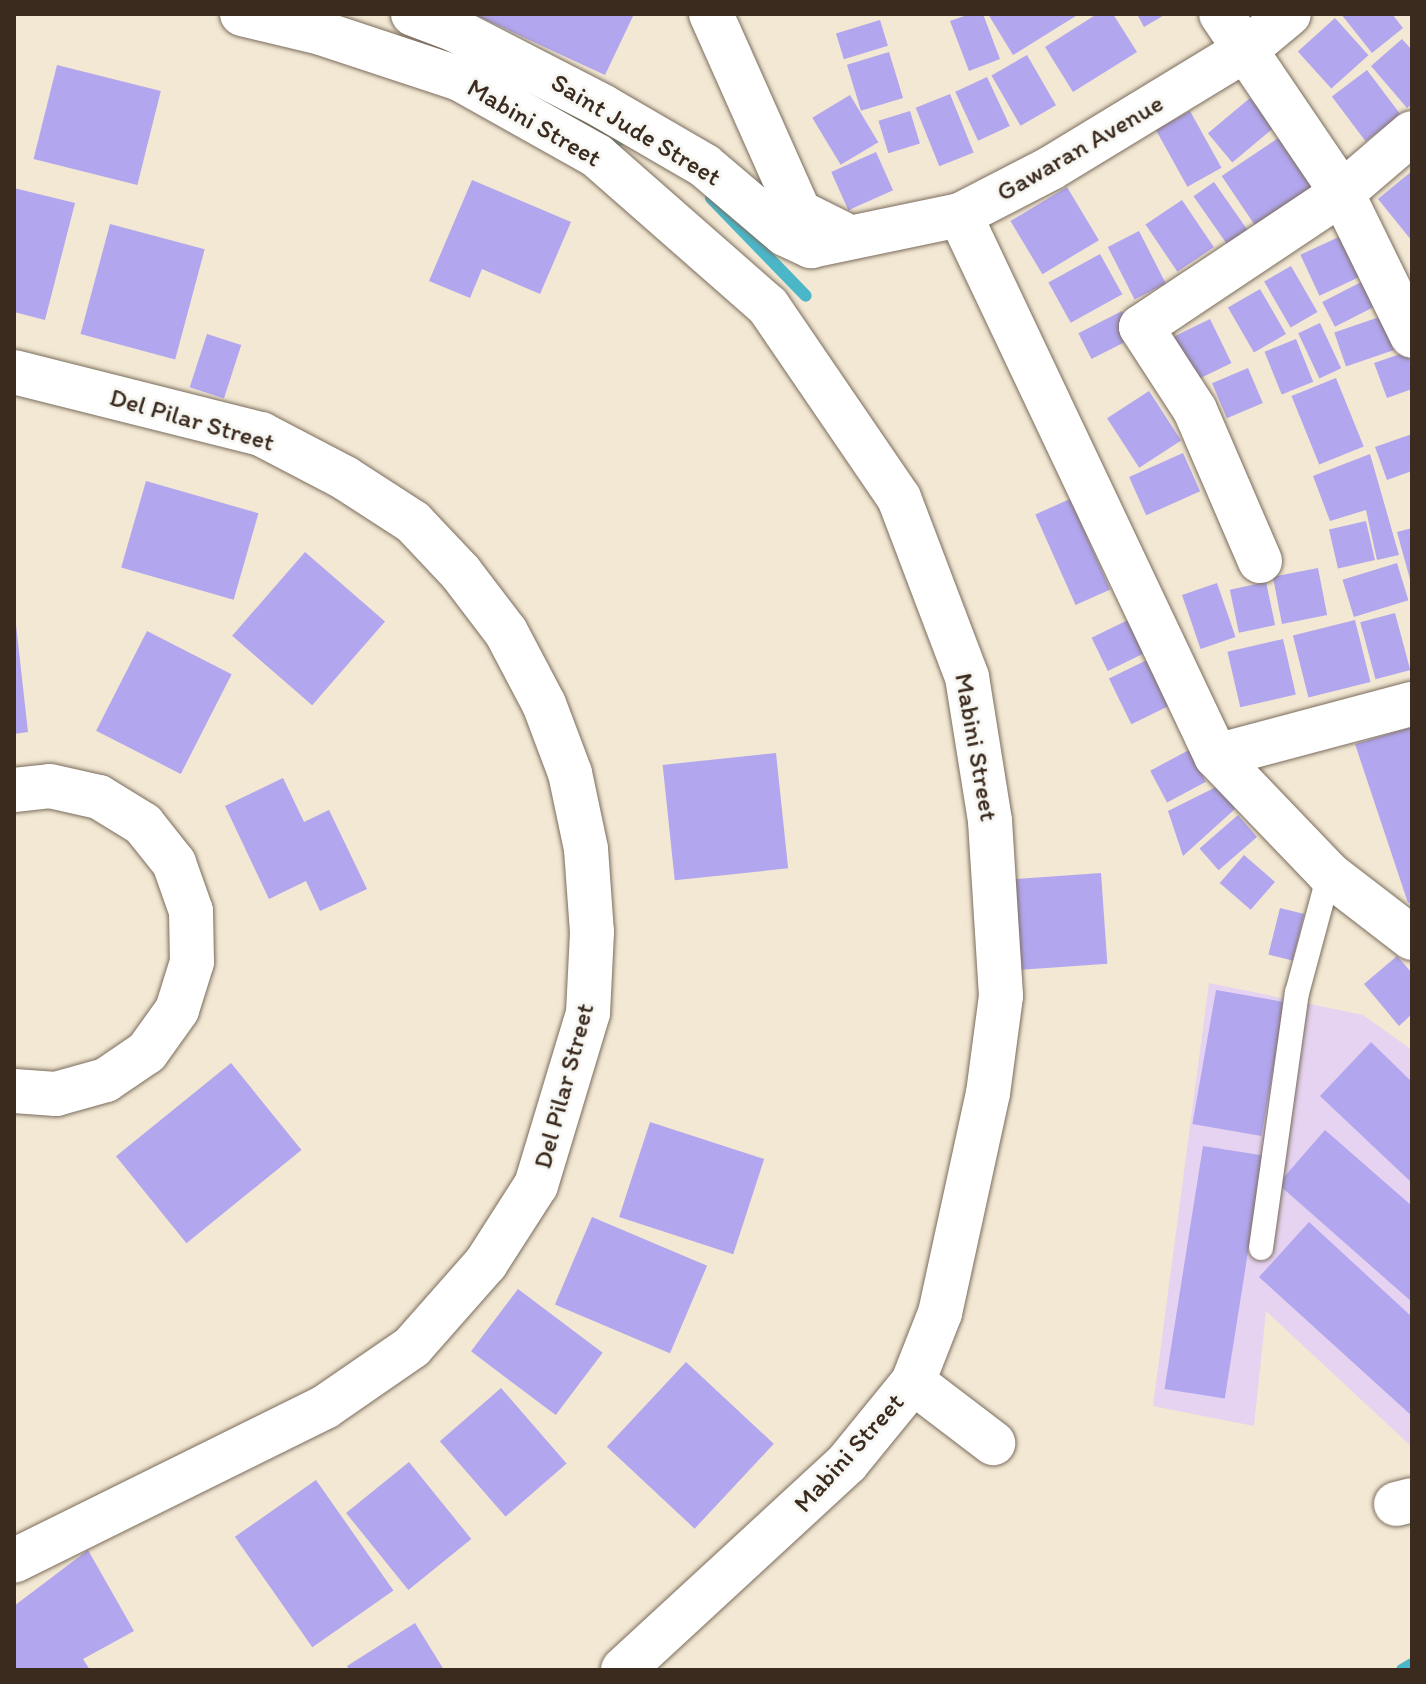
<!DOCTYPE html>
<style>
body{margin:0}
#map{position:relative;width:1426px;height:1684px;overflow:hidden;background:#f2e8d3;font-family:Itim,sans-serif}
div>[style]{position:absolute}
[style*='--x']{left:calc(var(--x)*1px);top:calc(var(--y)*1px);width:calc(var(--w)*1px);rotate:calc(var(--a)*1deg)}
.built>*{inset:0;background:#e5d3f1}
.stream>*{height:12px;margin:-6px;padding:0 6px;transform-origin:6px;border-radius:6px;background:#4bb6c7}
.building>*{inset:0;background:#b2a6ee;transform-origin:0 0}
.roads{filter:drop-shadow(0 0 2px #7b6c5d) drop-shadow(0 0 2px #7b6c5d)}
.lane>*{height:24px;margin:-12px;padding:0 12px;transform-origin:12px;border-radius:12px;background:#fff}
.street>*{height:44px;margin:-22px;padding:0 22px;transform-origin:22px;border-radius:22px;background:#fff}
.secondary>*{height:44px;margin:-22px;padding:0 22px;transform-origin:22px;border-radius:22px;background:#fff}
span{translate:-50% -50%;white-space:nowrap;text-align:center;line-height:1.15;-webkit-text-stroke:6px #f6f6f2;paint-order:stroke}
.street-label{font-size:26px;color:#3b2a1e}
.frame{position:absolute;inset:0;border:16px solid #3b2a1e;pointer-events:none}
</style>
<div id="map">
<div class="built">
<div style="clip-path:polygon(1209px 983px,1363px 1015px,1412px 1050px,1412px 1447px,1266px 1311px,1254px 1426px,1153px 1406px)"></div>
</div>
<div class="stream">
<div style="--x:570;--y:117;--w:54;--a:25.1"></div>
<div style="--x:711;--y:198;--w:136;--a:45.9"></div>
<div style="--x:1402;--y:1670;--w:12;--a:-31"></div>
</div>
<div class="building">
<div style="clip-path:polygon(473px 14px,634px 14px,605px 75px)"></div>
<div style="clip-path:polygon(970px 14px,983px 14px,1000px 59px,969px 71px,950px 21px)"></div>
<div style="clip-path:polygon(988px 14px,1079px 14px,1013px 55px)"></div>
<div style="clip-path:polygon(1097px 14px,1113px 14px,1137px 52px,1073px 92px,1045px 47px)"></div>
<div style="clip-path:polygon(1137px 14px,1166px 14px,1144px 27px)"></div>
<div style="clip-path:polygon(1341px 14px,1392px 14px,1403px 28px,1372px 53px)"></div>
<div style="left:1335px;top:18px;width:50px;height:50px;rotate:48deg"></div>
<div style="left:880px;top:20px;width:27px;height:46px;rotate:73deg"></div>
<div style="clip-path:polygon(1402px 39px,1412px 50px,1412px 104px,1407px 108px,1371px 66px)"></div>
<div style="left:889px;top:52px;width:48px;height:44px;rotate:73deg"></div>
<div style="left:1027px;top:55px;width:58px;height:41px;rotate:60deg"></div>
<div style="left:57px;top:65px;width:107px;height:97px;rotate:14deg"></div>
<div style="left:1367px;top:70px;width:56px;height:44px;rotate:53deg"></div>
<div style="left:987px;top:77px;width:54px;height:35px;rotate:65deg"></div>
<div style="left:950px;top:94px;width:63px;height:37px;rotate:68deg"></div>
<div style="left:850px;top:95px;width:55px;height:44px;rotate:59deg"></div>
<div style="left:1250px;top:98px;width:38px;height:55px;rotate:50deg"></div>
<div style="left:910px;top:111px;width:34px;height:33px;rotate:73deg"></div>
<div style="left:1190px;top:111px;width:65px;height:39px;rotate:61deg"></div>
<div style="left:1293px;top:128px;width:60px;height:86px;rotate:56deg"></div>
<div style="left:876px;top:152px;width:42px;height:49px;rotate:66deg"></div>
<div style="clip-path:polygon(1412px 171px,1412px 241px,1378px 199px)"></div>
<div style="clip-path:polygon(472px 180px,571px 222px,540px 294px,482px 269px,470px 298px,429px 281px)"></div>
<div style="left:1214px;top:182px;width:67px;height:25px;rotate:55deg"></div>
<div style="left:1067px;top:187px;width:62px;height:66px;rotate:59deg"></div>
<div style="clip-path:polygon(14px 188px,75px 203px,45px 320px,14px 312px)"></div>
<div style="left:1182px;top:200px;width:57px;height:44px;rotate:56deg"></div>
<div style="left:110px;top:224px;width:98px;height:114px;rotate:15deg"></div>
<div style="left:1139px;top:231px;width:59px;height:35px;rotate:63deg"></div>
<div style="left:1343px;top:235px;width:45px;height:47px;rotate:65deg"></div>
<div style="left:1100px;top:254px;width:46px;height:59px;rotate:61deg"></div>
<div style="left:1291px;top:266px;width:53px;height:31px;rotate:60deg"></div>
<div style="left:1373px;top:276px;width:28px;height:57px;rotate:63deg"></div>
<div style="left:1260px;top:289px;width:52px;height:37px;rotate:60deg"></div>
<div style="left:1122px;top:311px;width:29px;height:49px;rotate:63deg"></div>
<div style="left:1391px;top:313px;width:36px;height:60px;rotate:71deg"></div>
<div style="left:1210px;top:319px;width:49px;height:40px;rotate:64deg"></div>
<div style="left:1320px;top:323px;width:50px;height:24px;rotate:65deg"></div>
<div style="left:207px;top:334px;width:36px;height:56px;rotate:18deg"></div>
<div style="left:1296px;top:339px;width:46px;height:34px;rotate:68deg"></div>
<div style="clip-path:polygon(1409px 351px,1412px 389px,1387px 398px,1374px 363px)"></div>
<div style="left:1248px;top:368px;width:38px;height:39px;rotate:67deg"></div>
<div style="left:1336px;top:378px;width:74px;height:48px;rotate:68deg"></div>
<div style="left:1149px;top:391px;width:59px;height:50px;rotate:57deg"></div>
<div style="clip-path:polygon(1412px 434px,1412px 471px,1387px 480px,1375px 447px)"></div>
<div style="left:1183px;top:453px;width:42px;height:59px;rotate:66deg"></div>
<div style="clip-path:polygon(1370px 454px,1399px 555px,1377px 560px,1366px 510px,1330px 521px,1313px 476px)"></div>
<div style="left:146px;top:481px;width:117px;height:90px;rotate:16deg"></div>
<div style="left:1070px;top:499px;width:99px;height:38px;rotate:66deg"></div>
<div style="left:1366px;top:521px;width:40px;height:38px;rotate:77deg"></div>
<div style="clip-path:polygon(1412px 528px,1412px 583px,1411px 583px,1397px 532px)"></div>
<div style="left:305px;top:552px;width:106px;height:111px;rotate:41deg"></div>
<div style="left:1397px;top:563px;width:39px;height:57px;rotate:73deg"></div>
<div style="left:1318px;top:568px;width:48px;height:46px;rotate:79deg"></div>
<div style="left:1266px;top:582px;width:44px;height:37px;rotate:78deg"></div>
<div style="left:1217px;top:583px;width:57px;height:37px;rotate:71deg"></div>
<div style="left:1395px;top:613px;width:59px;height:36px;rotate:75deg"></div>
<div style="left:1132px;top:618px;width:37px;height:45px;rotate:64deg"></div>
<div style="left:1355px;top:620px;width:64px;height:64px;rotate:76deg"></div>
<div style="clip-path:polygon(16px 625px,28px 732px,14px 734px,14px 626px)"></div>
<div style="left:147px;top:631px;width:95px;height:112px;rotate:27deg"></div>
<div style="left:1283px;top:639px;width:57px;height:57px;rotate:77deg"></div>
<div style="left:1153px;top:657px;width:51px;height:49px;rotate:64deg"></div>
<div style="clip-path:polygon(1412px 727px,1412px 902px,1408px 903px,1355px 744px)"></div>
<div style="left:1189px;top:750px;width:36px;height:44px;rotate:62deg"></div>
<div style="left:776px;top:753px;width:116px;height:114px;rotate:84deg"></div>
<div style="clip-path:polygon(283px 778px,304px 822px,329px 810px,367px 889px,320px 911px,306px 881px,269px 899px,225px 806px)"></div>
<div style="clip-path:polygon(1222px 784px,1235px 809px,1183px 856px,1168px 811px)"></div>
<div style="left:1238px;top:815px;width:29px;height:51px;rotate:49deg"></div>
<div style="left:1244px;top:855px;width:41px;height:37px;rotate:41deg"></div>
<div style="left:1101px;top:873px;width:91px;height:90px;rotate:86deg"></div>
<div style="left:1280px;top:908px;width:25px;height:48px;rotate:14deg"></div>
<div style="clip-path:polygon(1397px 956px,1412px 973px,1412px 1014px,1399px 1026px,1364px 984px)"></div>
<div style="left:1216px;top:990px;width:70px;height:136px;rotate:10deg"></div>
<div style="clip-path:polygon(1371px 1042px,1412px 1082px,1412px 1183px,1320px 1096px)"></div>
<div style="left:231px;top:1063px;width:112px;height:148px;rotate:51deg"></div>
<div style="left:650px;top:1122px;width:120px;height:100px;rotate:18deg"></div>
<div style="clip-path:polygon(1325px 1130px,1412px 1206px,1412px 1302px,1278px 1184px)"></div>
<div style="left:1203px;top:1146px;width:61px;height:246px;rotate:9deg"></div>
<div style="left:592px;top:1217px;width:125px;height:95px;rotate:23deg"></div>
<div style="clip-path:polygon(1309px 1222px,1412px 1317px,1412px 1416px,1259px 1277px)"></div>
<div style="left:518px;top:1289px;width:106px;height:78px;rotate:37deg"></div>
<div style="left:686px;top:1362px;width:120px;height:116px;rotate:43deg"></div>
<div style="left:501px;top:1388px;width:100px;height:81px;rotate:49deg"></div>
<div style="left:409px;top:1462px;width:99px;height:81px;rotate:51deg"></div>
<div style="left:316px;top:1480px;width:135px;height:99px;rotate:55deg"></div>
<div style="clip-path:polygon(88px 1550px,134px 1631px,83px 1659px,90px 1670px,14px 1670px,14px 1606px)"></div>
<div style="clip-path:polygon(415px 1623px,444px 1670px,349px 1670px,347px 1666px)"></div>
</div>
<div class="roads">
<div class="lane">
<div style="--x:1261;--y:1248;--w:258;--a:-82"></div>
<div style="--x:1297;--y:993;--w:123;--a:-74.9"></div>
</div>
<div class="street">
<div style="--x:242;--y:14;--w:81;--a:13.5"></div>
<div style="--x:321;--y:33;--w:146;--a:18.3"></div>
<div style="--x:460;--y:79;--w:157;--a:29.3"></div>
<div style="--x:597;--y:156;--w:227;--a:41.3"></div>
<div style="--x:768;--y:306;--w:232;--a:55.7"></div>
<div style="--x:899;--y:498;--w:191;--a:69.2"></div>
<div style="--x:967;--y:677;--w:146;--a:80.9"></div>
<div style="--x:990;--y:821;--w:175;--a:86.4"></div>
<div style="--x:1001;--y:996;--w:98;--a:97.6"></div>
<div style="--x:988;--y:1093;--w:225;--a:102.3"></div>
<div style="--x:940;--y:1313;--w:74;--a:111.4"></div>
<div style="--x:913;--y:1382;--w:104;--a:129.2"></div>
<div style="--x:847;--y:1463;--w:305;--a:137.3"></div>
<div style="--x:1221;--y:14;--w:216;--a:55.9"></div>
<div style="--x:1342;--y:193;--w:159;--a:63.9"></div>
<div style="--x:960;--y:215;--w:599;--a:64.68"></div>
<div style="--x:1216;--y:756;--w:163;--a:46.2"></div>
<div style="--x:1329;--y:874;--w:105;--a:37.6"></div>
<div style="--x:14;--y:372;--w:255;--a:14.1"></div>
<div style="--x:261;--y:434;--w:95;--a:27.6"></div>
<div style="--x:345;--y:478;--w:81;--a:32.9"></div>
<div style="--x:413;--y:522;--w:70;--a:46.7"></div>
<div style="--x:461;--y:573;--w:74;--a:52.7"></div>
<div style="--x:506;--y:632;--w:81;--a:62.2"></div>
<div style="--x:544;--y:704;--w:74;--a:69.4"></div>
<div style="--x:570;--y:773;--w:78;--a:78.1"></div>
<div style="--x:586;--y:849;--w:83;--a:85.9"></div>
<div style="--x:592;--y:932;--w:81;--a:92.8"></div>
<div style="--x:588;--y:1013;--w:180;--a:106.8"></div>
<div style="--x:536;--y:1185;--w:93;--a:122.7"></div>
<div style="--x:486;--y:1263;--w:112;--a:131.4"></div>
<div style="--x:412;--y:1347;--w:106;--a:145.4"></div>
<div style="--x:325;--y:1407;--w:347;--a:153.7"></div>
<div style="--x:1260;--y:561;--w:164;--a:-113.3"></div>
<div style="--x:1195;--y:410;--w:99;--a:-123"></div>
<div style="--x:1141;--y:327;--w:242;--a:-33.7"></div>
<div style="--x:1342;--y:193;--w:92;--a:-40.6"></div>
<div style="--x:1216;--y:756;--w:203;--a:-14.9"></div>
<div style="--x:14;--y:790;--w:36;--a:-6"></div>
<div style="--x:50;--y:786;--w:50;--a:12.7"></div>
<div style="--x:99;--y:797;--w:52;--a:31.5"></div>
<div style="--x:143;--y:824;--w:50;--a:51.5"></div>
<div style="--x:174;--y:863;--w:51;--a:70.5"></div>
<div style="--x:191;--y:911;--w:51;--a:88.9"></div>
<div style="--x:192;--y:962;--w:50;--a:107.4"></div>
<div style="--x:177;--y:1010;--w:52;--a:125.5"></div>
<div style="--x:147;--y:1052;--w:50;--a:145.7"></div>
<div style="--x:106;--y:1080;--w:52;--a:164.4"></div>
<div style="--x:56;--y:1094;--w:42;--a:-175.9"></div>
<div style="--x:913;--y:1382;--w:101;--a:37.3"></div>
<div style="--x:1396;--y:1504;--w:16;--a:-14"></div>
</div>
<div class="secondary">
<div style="--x:413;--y:14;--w:43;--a:20.6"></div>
<div style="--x:453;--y:29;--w:168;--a:27.3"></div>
<div style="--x:602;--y:106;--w:119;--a:30.2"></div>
<div style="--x:705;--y:166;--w:105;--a:40.4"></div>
<div style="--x:785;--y:234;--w:29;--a:25"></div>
<div style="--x:811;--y:246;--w:152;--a:-11.8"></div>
<div style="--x:960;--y:215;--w:102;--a:-27.3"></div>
<div style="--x:1051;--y:168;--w:231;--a:-31.3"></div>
<div style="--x:1248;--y:48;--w:53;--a:-39.7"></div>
<div style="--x:711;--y:14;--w:217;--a:66"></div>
<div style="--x:799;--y:212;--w:47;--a:26.6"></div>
</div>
</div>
<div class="street-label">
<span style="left:534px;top:123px;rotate:30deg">Mabini Street</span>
<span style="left:636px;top:130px;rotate:31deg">Saint Jude Street</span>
<span style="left:1080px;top:148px;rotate:-30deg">Gawaran Avenue</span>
<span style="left:192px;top:420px;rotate:16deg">Del Pilar Street</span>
<span style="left:976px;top:747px;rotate:80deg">Mabini Street</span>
<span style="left:564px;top:1086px;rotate:-75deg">Del Pilar Street</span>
<span style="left:849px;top:1453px;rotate:-48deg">Mabini Street</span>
</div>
<div class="frame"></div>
</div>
